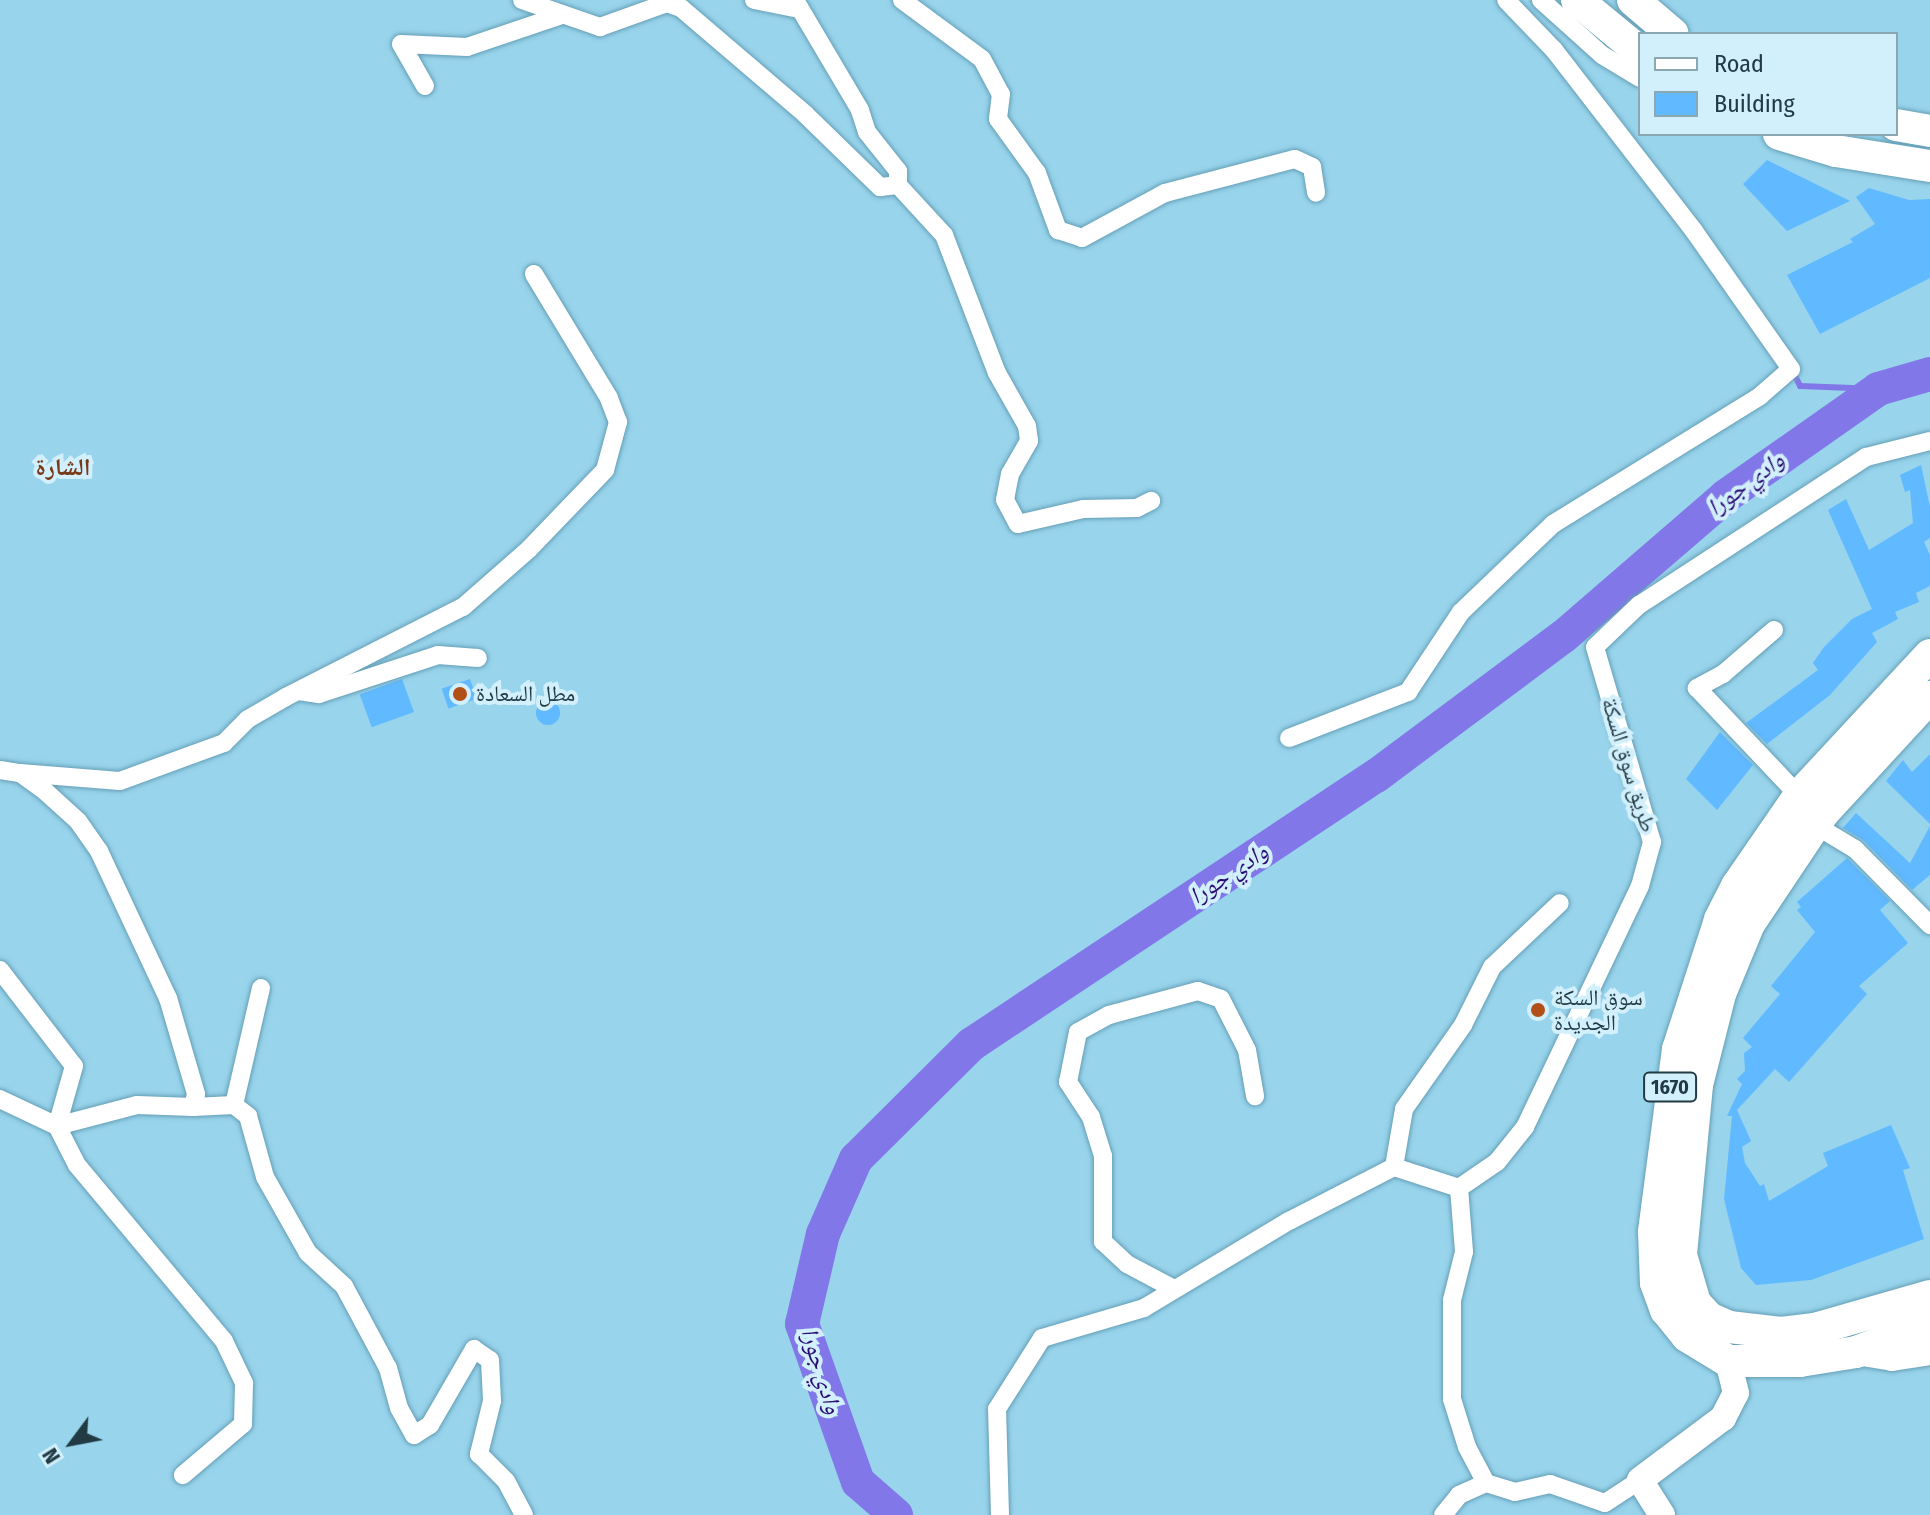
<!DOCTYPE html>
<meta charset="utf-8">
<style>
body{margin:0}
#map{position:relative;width:1930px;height:1515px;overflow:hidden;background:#98d4ec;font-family:"Fira Sans Condensed","Noto Naskh Arabic",sans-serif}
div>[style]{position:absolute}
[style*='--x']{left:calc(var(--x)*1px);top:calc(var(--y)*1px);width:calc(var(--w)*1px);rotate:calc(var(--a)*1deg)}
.stream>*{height:6px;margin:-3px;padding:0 3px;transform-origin:3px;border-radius:3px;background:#8277e8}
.river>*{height:34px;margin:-17px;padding:0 17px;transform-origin:17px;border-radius:17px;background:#8277e8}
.building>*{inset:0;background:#61b9ff;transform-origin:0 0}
.round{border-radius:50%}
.roads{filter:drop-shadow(0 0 2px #659fb6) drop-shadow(0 0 2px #659fb6)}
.street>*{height:18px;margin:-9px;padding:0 9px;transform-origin:9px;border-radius:9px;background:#fff}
.secondary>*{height:26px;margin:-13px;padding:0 13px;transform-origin:13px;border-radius:13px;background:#fff}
.highway>*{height:32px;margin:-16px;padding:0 16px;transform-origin:16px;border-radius:16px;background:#fff}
.dots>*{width:22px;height:22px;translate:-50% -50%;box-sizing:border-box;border:4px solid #d2effc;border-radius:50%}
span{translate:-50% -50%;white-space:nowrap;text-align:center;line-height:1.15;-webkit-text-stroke:8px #d2effc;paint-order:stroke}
.shield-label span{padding:2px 6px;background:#d2effc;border:2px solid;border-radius:6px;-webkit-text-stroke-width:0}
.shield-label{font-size:20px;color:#213a43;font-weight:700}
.poi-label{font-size:22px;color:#213a43}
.left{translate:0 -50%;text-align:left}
.street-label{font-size:22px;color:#213a43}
.neighbourhood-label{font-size:24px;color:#793918;font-weight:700}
.water-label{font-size:24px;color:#2b0d74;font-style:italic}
.legend{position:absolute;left:1638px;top:32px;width:260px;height:104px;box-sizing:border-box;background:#d2effc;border:2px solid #8ba7b2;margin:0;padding:10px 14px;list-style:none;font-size:24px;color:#213a43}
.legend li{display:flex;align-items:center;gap:16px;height:40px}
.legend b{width:40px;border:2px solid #8ba7b2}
.north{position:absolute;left:32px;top:1403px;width:80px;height:80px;-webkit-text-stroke:6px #d2effc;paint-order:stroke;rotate:238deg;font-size:22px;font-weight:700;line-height:32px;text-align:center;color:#213a43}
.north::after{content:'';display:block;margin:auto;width:28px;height:36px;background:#213a43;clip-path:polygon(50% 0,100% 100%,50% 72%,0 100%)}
</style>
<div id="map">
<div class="stream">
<div style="--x:1792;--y:370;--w:18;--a:63"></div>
<div style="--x:1800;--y:386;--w:78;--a:2.2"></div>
</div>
<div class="river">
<div style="--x:896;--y:1515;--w:50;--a:-139"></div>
<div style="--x:858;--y:1482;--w:168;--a:-109.5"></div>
<div style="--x:802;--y:1324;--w:92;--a:-76.9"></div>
<div style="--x:823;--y:1234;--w:82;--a:-66.3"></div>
<div style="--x:856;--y:1159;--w:163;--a:-44.8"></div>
<div style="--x:972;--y:1044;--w:485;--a:-33.6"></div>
<div style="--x:1376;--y:776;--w:234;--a:-36.7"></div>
<div style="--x:1564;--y:636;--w:214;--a:-40.8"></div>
<div style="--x:1726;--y:496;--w:186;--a:-35.1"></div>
<div style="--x:1878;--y:389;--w:54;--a:-16.1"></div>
</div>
<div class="building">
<div style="clip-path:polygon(1767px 160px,1850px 201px,1787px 231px,1743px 184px)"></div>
<div style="clip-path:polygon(1869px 188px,1909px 200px,1930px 199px,1930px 278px,1820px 334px,1787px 275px,1853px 242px,1850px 239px,1875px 224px,1856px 197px)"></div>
<div style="clip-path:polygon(1921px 465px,1930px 507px,1930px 538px,1924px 542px,1930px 555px,1930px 586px,1916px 593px,1919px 602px,1895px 612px,1898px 619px,1872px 633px,1877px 642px,1830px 695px,1767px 744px,1746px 723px,1818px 670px,1813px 663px,1824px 647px,1852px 619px,1872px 609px,1828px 510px,1846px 499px,1869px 550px,1913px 523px,1910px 490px,1905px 492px,1900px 475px)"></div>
<div style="left:402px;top:679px;width:35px;height:45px;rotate:70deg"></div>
<div style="left:470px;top:679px;width:21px;height:30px;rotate:71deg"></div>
<div class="round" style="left:536px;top:701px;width:24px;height:24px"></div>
<div style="clip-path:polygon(1720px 732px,1753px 765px,1717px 810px,1686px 779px)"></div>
<div style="clip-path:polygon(1930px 754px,1930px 824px,1886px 781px,1903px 760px,1912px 772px)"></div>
<div style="clip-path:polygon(1856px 813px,1910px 863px,1930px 826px,1930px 875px,1912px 890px,1863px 840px,1843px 828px)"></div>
<div style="clip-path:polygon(1847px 858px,1890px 901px,1880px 910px,1908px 943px,1859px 986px,1867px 994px,1789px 1082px,1775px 1069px,1737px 1110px,1751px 1141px,1742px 1147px,1745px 1163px,1760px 1186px,1764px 1184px,1769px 1201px,1828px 1166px,1823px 1153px,1891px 1125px,1910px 1168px,1903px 1170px,1924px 1239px,1811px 1280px,1756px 1285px,1741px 1268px,1724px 1199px,1732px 1116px,1727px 1116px,1742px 1084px,1737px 1079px,1745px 1071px,1744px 1053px,1752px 1047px,1743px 1038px,1780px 994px,1771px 986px,1815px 932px,1797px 910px,1801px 907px,1797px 902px)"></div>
</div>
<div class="roads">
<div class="street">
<div style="--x:522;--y:0;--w:83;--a:19.1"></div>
<div style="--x:600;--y:27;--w:71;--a:-19.7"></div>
<div style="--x:667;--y:3;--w:15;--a:20"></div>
<div style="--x:681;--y:8;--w:163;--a:40.5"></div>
<div style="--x:805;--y:114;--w:105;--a:44.2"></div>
<div style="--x:880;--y:187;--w:18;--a:-6"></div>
<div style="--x:898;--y:185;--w:14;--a:-90"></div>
<div style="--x:898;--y:171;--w:50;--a:-128.5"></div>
<div style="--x:867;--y:132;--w:23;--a:-108"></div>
<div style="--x:860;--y:110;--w:128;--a:-120.6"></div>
<div style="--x:754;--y:0;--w:47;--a:11.1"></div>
<div style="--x:902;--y:0;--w:99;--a:36.4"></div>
<div style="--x:982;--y:59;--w:40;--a:62"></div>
<div style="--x:1001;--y:94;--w:25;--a:97"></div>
<div style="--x:998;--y:119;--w:67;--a:54.2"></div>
<div style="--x:1037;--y:173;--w:61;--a:69.8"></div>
<div style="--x:1058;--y:230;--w:25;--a:18"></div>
<div style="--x:1082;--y:238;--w:94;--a:-28.5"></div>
<div style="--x:1165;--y:193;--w:134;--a:-14.7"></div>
<div style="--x:1295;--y:159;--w:19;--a:25"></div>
<div style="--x:1312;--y:167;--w:26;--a:81"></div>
<div style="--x:1541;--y:0;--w:82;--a:42"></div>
<div style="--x:1602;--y:55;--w:44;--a:31.2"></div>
<div style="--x:425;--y:86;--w:48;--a:-119.7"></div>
<div style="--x:401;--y:44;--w:66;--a:2.6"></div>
<div style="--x:467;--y:47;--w:97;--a:-18.6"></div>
<div style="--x:898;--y:185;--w:68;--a:47.4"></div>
<div style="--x:944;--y:235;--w:148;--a:69"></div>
<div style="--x:997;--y:373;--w:61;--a:60.5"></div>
<div style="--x:1027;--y:426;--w:15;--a:82"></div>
<div style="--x:1029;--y:441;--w:38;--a:120"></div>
<div style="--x:1010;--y:474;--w:26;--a:101"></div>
<div style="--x:1005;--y:500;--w:27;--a:62"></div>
<div style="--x:1018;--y:524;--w:67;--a:-13"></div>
<div style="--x:1083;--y:509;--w:54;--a:-1.1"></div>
<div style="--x:1137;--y:508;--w:16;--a:-27"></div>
<div style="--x:1774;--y:630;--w:67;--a:139.2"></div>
<div style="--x:1723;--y:674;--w:30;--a:152"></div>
<div style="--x:1697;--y:688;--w:149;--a:46.6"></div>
<div style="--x:299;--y:691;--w:20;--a:9"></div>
<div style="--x:319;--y:694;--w:125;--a:-18.1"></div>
<div style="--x:438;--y:655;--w:40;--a:4.3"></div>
<div style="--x:1289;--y:738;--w:128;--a:-21.1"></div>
<div style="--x:1408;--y:692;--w:96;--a:-56.5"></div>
<div style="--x:1461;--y:612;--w:127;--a:-43.7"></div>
<div style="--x:1553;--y:524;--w:243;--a:-31.7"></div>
<div style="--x:1760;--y:396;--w:41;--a:-41.1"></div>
<div style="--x:1791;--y:369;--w:169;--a:-125.1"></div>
<div style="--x:1694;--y:231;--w:229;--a:-127.7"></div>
<div style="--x:1554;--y:50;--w:69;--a:-133.8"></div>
<div style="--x:0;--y:770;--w:20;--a:9"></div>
<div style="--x:20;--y:773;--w:32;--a:36"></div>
<div style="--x:46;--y:792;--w:43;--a:42.2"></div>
<div style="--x:78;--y:821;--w:37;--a:55"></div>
<div style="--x:99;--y:851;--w:162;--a:64.9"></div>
<div style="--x:168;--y:998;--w:100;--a:73.7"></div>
<div style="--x:196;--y:1094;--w:13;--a:103"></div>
<div style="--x:193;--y:1107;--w:56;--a:-178"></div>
<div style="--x:137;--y:1105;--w:83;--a:165.3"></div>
<div style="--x:57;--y:1126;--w:63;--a:-154.7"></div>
<div style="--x:20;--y:773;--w:100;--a:4.6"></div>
<div style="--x:120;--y:781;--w:111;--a:-20.1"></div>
<div style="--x:224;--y:743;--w:34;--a:-45"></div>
<div style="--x:248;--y:719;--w:44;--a:-30.1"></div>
<div style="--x:286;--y:697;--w:199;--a:-27"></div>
<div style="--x:463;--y:607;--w:88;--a:-41.3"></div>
<div style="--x:529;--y:549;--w:110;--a:-46.1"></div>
<div style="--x:605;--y:470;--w:50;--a:-74.8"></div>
<div style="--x:618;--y:422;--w:26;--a:-111"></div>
<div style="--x:609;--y:398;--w:145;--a:-121.2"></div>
<div style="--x:1815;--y:825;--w:47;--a:31"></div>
<div style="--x:1855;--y:849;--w:107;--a:45.4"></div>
<div style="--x:0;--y:970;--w:121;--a:52.4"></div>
<div style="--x:74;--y:1066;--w:62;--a:105.8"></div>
<div style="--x:57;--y:1126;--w:44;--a:62.9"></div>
<div style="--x:77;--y:1165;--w:229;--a:50.1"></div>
<div style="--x:224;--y:1341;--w:47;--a:64.5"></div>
<div style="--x:244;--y:1383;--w:41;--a:91.4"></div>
<div style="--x:243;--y:1424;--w:79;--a:139.6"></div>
<div style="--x:234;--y:1105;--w:120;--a:-77"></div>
<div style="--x:193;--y:1107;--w:41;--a:-2.8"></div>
<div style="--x:234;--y:1105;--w:18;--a:38"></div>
<div style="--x:248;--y:1116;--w:63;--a:74.4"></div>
<div style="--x:265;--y:1177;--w:87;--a:60.5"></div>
<div style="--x:308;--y:1253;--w:49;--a:42.5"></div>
<div style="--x:344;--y:1286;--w:93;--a:61.8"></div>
<div style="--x:388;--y:1368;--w:41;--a:74.6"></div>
<div style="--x:399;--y:1408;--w:31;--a:61"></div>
<div style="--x:414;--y:1435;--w:19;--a:-32"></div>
<div style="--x:430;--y:1425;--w:88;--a:-59.9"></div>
<div style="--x:474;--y:1349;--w:19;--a:35"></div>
<div style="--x:490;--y:1360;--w:41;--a:87.2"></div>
<div style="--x:492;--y:1401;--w:55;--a:103.8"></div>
<div style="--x:479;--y:1454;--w:38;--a:45"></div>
<div style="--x:506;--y:1481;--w:38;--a:62"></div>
<div style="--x:1394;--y:1167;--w:59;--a:-80.2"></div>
<div style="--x:1404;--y:1109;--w:103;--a:-54.9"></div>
<div style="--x:1463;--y:1025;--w:65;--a:-63.4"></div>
<div style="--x:1492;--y:967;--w:93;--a:-43.3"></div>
<div style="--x:1459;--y:1188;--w:46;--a:-34.4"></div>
<div style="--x:1497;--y:1162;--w:45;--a:-51.3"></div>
<div style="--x:1525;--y:1127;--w:267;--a:-64.5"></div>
<div style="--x:1640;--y:886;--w:46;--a:-74.7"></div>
<div style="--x:1652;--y:842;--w:203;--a:-106.3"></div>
<div style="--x:1595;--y:647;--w:61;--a:-43.7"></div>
<div style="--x:1639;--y:605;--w:271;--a:-33.1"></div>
<div style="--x:1866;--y:457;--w:66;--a:-14"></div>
<div style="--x:1459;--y:1188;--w:64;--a:85.5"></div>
<div style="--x:1464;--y:1252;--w:49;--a:104"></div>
<div style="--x:1452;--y:1300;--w:99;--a:90"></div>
<div style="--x:1452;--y:1399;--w:50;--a:72.6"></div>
<div style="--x:1467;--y:1447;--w:41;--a:62.2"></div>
<div style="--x:1486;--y:1483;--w:30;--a:17"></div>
<div style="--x:1515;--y:1492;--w:36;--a:-13"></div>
<div style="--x:1550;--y:1484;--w:58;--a:19.1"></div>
<div style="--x:1605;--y:1503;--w:42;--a:-33.3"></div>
<div style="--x:1174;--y:1289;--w:53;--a:-152"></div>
<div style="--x:1127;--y:1264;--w:33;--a:-137"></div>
<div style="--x:1103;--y:1242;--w:86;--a:-90"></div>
<div style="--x:1103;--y:1156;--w:41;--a:-107.1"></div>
<div style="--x:1091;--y:1117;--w:42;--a:-123.3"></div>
<div style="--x:1068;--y:1082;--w:51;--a:-78.7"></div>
<div style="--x:1078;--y:1032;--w:35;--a:-29"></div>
<div style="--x:1109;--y:1015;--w:92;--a:-15.1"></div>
<div style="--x:1198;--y:991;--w:24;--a:19"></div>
<div style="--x:1221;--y:999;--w:57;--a:63"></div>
<div style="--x:1247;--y:1050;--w:47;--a:80.1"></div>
<div style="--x:1000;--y:1515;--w:106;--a:-91.6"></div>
<div style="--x:997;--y:1409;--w:84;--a:-57.6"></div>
<div style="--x:1042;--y:1338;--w:106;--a:-16.4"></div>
<div style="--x:1144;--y:1308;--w:169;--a:-31"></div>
<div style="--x:1289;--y:1221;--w:118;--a:-27.2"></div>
<div style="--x:1394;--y:1167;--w:68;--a:17.9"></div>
<div style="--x:1443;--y:1515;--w:26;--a:-51"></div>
<div style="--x:1459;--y:1495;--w:30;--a:-24"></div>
</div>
<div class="secondary">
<div style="--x:1856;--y:1352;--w:36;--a:9"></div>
<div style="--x:1892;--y:1358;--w:38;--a:-9"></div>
<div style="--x:1662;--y:1515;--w:41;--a:-122.2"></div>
<div style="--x:1640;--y:1480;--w:104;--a:-36.8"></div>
<div style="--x:1723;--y:1418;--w:28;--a:-63"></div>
<div style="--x:1736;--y:1393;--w:33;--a:-104"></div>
</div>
<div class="highway">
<div style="--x:1577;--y:0;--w:82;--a:39.5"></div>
<div style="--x:1633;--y:0;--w:52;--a:40.4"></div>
<div style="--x:1896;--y:125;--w:35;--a:10"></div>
<div style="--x:1779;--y:134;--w:59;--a:16.6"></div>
<div style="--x:1836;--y:151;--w:95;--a:9.1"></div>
<div style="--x:1930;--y:655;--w:192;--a:132.9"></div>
<div style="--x:1799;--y:796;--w:109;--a:124.6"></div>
<div style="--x:1737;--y:886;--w:38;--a:117"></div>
<div style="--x:1720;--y:920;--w:136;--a:108"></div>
<div style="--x:1678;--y:1049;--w:185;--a:97.5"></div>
<div style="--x:1654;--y:1232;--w:51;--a:87.8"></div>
<div style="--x:1656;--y:1283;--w:29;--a:70"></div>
<div style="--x:1666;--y:1310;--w:33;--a:51"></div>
<div style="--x:1687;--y:1336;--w:48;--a:31.4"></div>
<div style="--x:1728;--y:1361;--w:72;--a:0"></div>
<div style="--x:1800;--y:1361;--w:57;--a:-9.1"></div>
<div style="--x:1856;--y:1352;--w:79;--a:-20.7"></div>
<div style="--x:1930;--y:697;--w:158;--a:132.7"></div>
<div style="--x:1823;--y:813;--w:133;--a:123.7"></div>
<div style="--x:1749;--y:924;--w:76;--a:112.5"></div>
<div style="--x:1720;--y:994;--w:94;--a:104.2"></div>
<div style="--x:1697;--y:1085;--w:171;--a:95.4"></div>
<div style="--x:1681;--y:1255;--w:50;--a:73.7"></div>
<div style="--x:1695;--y:1303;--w:21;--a:47"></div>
<div style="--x:1709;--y:1318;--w:22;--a:24"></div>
<div style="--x:1729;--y:1327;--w:52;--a:6.6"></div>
<div style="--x:1781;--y:1333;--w:34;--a:-7"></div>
<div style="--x:1815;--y:1329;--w:120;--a:-16"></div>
</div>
</div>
<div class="dots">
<div style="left:460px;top:694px;background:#b24e17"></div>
<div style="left:1538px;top:1010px;background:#b24e17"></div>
</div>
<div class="shield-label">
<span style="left:1670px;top:1087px">1670</span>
</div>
<div class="poi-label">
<span class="left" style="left:476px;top:694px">مطل السعادة</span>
<span class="left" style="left:1554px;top:1010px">سوق السكة<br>الجديدة</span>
</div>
<div class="street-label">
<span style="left:1629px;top:765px;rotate:73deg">طريق سوق السكة</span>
</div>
<div class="neighbourhood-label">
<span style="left:63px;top:468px">الشارة</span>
</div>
<div class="water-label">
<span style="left:1746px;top:484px;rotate:-37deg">وادي جورا</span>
<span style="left:1229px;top:874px;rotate:-34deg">وادي جورا</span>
<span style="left:821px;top:1371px;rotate:73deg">وادي جورا</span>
</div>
<ul class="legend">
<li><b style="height:10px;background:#fff"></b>Road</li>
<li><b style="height:22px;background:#61b9ff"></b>Building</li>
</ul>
<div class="north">N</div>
</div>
